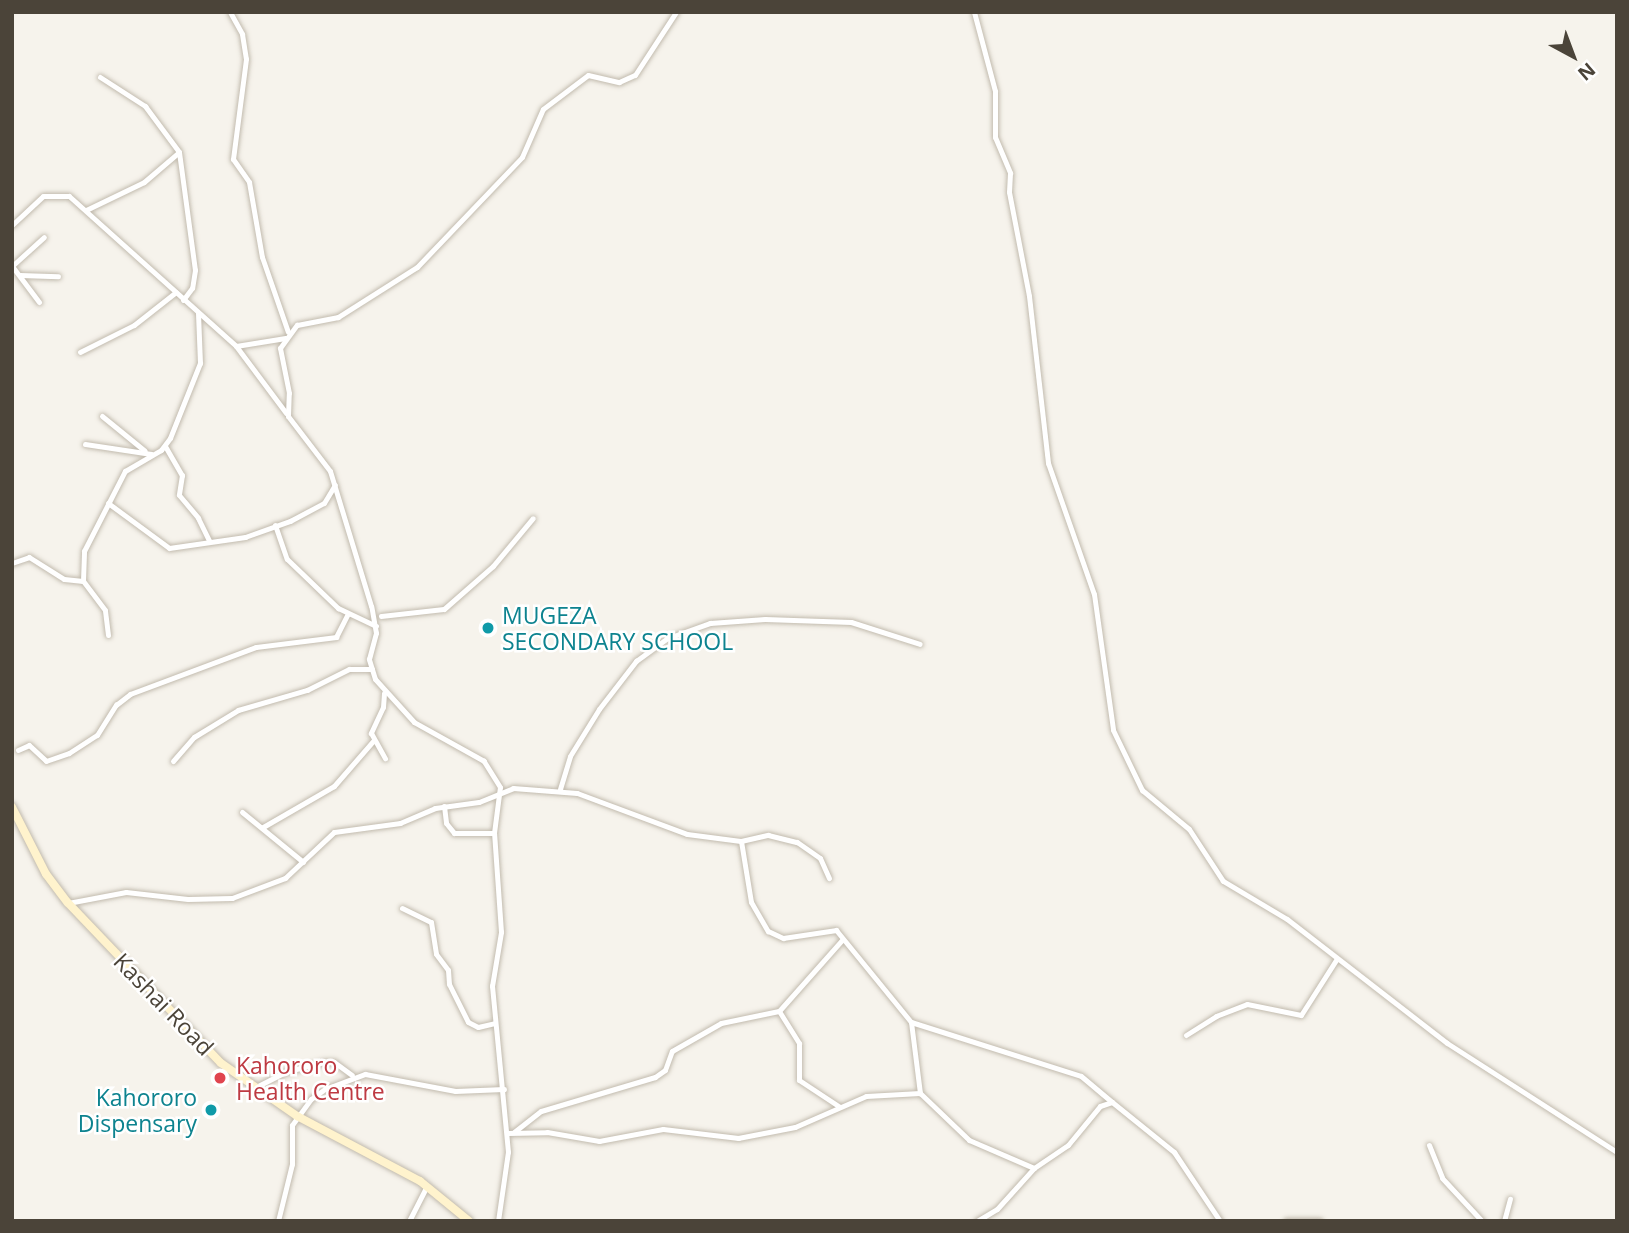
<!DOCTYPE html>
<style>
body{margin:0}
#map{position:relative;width:1629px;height:1233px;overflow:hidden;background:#f6f3ec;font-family:"Open Sans",sans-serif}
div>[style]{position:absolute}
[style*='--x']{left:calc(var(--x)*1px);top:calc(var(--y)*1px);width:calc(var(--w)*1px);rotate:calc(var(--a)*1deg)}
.roads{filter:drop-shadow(0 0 2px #c2bbae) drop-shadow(0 0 2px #c2bbae)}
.street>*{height:5px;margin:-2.5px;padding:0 2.5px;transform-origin:2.5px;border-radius:2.5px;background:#fff}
.secondary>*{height:8px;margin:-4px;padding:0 4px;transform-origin:4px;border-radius:4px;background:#fff3cd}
.dots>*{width:19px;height:19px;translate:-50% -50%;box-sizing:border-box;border:4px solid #fff;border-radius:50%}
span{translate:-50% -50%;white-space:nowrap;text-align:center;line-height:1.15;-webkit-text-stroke:5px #fff;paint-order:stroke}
.culture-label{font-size:23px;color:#0d838f}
.left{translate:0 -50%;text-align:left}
.right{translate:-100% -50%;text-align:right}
.street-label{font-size:23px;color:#4b4439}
.health-label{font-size:23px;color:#be3a42}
.frame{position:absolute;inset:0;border:14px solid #4b4439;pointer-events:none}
.north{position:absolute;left:1538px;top:21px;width:70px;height:70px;-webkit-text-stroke:5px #fff;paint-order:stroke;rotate:139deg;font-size:19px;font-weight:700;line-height:28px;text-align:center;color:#4b4439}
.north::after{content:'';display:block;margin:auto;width:24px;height:32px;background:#4b4439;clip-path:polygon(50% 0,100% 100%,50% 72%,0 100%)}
</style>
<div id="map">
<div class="roads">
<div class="street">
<div style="--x:230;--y:12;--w:25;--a:61"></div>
<div style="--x:242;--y:34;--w:25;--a:81"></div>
<div style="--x:246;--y:59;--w:101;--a:97.4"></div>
<div style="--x:233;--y:159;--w:28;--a:55"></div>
<div style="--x:249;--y:182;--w:76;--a:80.2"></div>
<div style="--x:262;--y:257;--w:79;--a:70.9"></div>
<div style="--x:974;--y:12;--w:82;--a:75.1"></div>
<div style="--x:995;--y:91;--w:46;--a:90"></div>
<div style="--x:995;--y:137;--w:39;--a:67"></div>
<div style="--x:1010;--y:173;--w:19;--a:93"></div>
<div style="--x:1009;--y:192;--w:106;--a:79.1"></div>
<div style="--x:1029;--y:296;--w:168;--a:83.5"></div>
<div style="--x:1048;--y:463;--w:139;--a:70.7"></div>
<div style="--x:1094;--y:594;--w:137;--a:82"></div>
<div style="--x:1113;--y:730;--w:67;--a:64.2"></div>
<div style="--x:1142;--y:790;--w:61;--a:39.7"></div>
<div style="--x:1189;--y:829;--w:62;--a:56.8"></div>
<div style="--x:1223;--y:881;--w:74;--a:30.7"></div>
<div style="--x:1287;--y:919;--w:202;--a:37.8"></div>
<div style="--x:1447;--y:1043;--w:202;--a:32.7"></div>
<div style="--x:100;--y:77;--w:54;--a:32.8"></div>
<div style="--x:145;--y:106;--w:57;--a:53.5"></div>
<div style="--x:179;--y:152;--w:119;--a:82.3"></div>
<div style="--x:195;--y:270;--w:18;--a:99"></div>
<div style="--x:192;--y:288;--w:15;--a:127"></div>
<div style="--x:86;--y:210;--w:64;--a:-25.8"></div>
<div style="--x:144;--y:182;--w:46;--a:-40.6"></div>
<div style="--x:12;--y:225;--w:42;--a:-43.1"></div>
<div style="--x:43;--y:196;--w:26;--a:0"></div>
<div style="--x:69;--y:196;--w:224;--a:41.9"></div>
<div style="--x:236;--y:346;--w:84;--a:53.3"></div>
<div style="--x:20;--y:275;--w:38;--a:2"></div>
<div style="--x:39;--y:302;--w:45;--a:-126.9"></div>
<div style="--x:12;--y:266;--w:43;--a:-42.2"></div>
<div style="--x:236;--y:346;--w:50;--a:-9.3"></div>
<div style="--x:80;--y:352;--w:60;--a:-26.6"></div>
<div style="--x:134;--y:325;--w:53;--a:-38.2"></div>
<div style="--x:102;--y:416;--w:55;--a:39.1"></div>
<div style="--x:85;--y:444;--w:67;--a:8.6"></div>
<div style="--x:165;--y:446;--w:34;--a:60"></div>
<div style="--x:182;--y:475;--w:20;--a:99"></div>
<div style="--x:179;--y:495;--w:30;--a:50"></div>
<div style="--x:198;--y:518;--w:25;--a:64"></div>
<div style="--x:108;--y:503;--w:76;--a:36.4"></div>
<div style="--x:169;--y:548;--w:77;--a:-8.2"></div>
<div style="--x:245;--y:537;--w:48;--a:-19.6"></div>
<div style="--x:290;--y:521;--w:38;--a:-28"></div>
<div style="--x:324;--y:503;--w:21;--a:-59"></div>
<div style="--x:275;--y:525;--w:36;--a:71"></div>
<div style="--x:287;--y:559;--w:71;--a:43.9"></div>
<div style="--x:338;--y:608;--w:42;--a:25.3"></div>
<div style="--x:12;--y:563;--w:18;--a:-19"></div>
<div style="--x:29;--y:557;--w:41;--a:32.2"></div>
<div style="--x:64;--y:579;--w:19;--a:6"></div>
<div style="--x:381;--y:616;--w:63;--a:-6.3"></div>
<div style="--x:444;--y:609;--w:65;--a:-41.3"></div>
<div style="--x:493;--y:566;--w:62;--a:-50.2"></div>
<div style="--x:108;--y:635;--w:25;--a:-97"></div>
<div style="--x:105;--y:610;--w:36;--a:-127"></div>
<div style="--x:83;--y:581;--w:30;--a:-88"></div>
<div style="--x:84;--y:551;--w:90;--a:-62.9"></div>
<div style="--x:125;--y:471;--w:42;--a:-30.3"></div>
<div style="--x:161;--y:450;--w:15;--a:-53"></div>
<div style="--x:170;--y:438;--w:81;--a:-68.2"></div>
<div style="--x:200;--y:363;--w:50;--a:-92.3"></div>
<div style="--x:384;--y:693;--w:14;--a:94"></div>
<div style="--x:383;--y:707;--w:29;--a:115"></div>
<div style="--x:371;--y:733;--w:29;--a:61"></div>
<div style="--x:18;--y:750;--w:12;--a:-24"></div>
<div style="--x:29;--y:745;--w:23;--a:43"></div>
<div style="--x:46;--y:761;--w:24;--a:-19"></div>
<div style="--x:69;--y:753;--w:33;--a:-33"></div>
<div style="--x:97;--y:735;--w:36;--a:-58"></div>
<div style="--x:116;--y:705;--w:18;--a:-38"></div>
<div style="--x:130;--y:694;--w:134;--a:-20.5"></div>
<div style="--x:256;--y:647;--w:81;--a:-7.1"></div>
<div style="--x:336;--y:637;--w:25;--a:-63"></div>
<div style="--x:173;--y:761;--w:32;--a:-49"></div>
<div style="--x:194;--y:737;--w:52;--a:-31.5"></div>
<div style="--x:238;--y:710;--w:72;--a:-16.2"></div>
<div style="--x:307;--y:690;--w:47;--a:-26.6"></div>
<div style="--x:349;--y:669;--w:23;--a:0"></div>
<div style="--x:560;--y:789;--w:34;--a:-73"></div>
<div style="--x:570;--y:756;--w:55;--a:-58.3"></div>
<div style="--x:599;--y:709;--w:61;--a:-52.4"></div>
<div style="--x:636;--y:661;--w:39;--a:-36"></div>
<div style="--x:668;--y:638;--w:45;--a:-19.7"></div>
<div style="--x:710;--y:623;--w:55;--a:-4.2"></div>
<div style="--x:765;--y:619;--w:86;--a:2"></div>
<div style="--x:851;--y:622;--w:72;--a:17.7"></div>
<div style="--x:444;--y:806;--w:17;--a:83"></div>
<div style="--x:446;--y:823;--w:13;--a:51"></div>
<div style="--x:454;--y:833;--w:40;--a:0"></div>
<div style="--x:242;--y:812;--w:79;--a:39.3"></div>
<div style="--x:263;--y:827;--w:82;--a:-30"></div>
<div style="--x:334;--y:786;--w:61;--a:-49"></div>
<div style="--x:741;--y:841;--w:28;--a:-13"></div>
<div style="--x:768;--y:835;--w:30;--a:14"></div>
<div style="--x:797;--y:842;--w:28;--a:35"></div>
<div style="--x:820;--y:858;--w:22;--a:66"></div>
<div style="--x:68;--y:903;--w:59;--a:-10.7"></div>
<div style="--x:126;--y:892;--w:62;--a:6.4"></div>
<div style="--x:188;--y:899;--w:44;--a:-1.3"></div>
<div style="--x:232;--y:898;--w:57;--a:-20.7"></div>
<div style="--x:285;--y:878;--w:67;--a:-43.2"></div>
<div style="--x:334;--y:832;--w:67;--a:-7.8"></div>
<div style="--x:400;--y:823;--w:38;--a:-23"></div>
<div style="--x:435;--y:808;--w:44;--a:-7.8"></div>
<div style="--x:479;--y:802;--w:37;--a:-22"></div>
<div style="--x:513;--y:788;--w:64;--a:4.5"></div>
<div style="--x:577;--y:793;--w:117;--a:20.4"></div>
<div style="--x:687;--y:834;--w:54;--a:7.4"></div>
<div style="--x:741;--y:841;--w:62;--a:80.7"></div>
<div style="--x:751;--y:902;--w:34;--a:60"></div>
<div style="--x:768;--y:931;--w:17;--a:25"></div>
<div style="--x:783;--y:938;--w:54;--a:-8.6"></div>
<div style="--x:836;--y:930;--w:119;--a:50.8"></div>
<div style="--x:911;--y:1022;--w:72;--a:82.8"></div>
<div style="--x:920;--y:1093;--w:68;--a:43.8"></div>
<div style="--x:969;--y:1140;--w:71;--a:23.3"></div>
<div style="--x:402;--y:908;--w:32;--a:26"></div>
<div style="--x:431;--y:922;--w:32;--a:81"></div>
<div style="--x:436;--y:954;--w:20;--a:53"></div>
<div style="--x:448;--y:970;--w:14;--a:86"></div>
<div style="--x:449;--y:984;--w:42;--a:63.4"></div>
<div style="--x:468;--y:1022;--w:11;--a:27"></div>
<div style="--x:478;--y:1027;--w:17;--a:-13"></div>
<div style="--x:779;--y:1011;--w:38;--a:58"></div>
<div style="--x:799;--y:1043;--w:37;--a:90"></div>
<div style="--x:799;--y:1080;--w:49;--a:33.4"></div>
<div style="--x:911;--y:1022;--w:178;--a:17.6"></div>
<div style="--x:1081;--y:1076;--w:40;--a:40"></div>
<div style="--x:1186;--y:1035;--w:36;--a:-32"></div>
<div style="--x:1216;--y:1016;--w:33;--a:-21"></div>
<div style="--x:1247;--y:1004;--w:55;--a:11.5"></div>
<div style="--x:1301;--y:1015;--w:65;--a:-57.5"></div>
<div style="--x:254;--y:1088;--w:38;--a:-27"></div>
<div style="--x:288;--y:1071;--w:38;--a:-14"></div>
<div style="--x:325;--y:1062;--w:9;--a:0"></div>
<div style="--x:334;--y:1062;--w:22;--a:36"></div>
<div style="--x:514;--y:1132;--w:34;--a:-38"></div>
<div style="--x:541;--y:1111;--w:119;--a:-16.6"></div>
<div style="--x:655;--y:1077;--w:12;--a:-35"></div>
<div style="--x:665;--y:1070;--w:20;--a:-70"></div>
<div style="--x:672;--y:1051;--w:56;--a:-29.7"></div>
<div style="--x:721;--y:1023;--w:59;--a:-11.7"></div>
<div style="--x:779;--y:1011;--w:96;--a:-48.4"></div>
<div style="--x:508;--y:1133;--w:39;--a:-1"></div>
<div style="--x:547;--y:1132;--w:53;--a:9.8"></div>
<div style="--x:599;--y:1141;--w:65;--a:-10.6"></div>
<div style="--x:663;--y:1129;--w:76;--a:6.8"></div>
<div style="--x:738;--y:1138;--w:58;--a:-10.9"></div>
<div style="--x:795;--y:1127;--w:77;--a:-23.6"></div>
<div style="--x:866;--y:1096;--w:54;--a:-3.2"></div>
<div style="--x:1429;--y:1145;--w:35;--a:68"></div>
<div style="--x:1442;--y:1178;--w:59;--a:47.1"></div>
<div style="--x:278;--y:1221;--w:59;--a:-76.2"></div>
<div style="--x:292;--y:1164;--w:39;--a:-90"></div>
<div style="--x:292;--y:1125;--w:32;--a:-54"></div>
<div style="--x:311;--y:1099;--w:17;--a:-36"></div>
<div style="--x:325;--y:1089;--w:43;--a:-20.6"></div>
<div style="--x:365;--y:1074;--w:92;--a:10.7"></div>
<div style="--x:455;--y:1091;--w:49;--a:-2.3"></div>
<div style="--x:409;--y:1221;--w:39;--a:-63"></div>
<div style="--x:498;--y:1221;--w:70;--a:-81.8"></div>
<div style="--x:508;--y:1152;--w:167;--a:-95.5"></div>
<div style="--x:492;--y:986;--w:55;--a:-80.5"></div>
<div style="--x:501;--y:932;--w:99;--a:-94"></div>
<div style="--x:494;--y:833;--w:46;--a:-82.6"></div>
<div style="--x:500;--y:787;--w:31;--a:-122"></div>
<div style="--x:484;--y:761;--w:80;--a:-150.9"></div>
<div style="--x:414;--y:722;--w:58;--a:-132.2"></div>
<div style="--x:375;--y:679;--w:21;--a:-107"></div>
<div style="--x:369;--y:659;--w:27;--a:-75"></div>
<div style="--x:376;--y:633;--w:27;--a:-100"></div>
<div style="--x:371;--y:606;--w:141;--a:-106.9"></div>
<div style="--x:330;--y:471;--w:69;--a:-127.4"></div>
<div style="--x:288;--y:416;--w:23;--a:-88"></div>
<div style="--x:289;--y:393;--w:46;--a:-101.3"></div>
<div style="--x:280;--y:348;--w:29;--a:-54"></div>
<div style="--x:297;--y:325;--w:42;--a:-11"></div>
<div style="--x:338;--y:317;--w:93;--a:-32.3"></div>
<div style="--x:417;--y:267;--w:152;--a:-46.3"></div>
<div style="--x:522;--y:157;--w:52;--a:-66.4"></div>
<div style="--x:543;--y:109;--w:56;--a:-37.1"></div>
<div style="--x:588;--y:75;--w:32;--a:13"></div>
<div style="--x:619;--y:82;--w:17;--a:-24"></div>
<div style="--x:635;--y:75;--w:75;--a:-56.9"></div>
<div style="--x:977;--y:1221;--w:23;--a:-31"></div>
<div style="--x:997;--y:1209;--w:55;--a:-47.9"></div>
<div style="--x:1034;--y:1168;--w:41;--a:-34.1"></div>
<div style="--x:1068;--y:1145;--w:50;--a:-50.6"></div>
<div style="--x:1100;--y:1106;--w:13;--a:-18"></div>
<div style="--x:1112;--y:1102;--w:80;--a:38.9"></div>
<div style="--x:1174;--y:1152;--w:83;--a:56.3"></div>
<div style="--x:1286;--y:1221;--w:34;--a:0"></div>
<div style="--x:1504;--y:1221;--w:23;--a:-75"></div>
</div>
<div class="secondary">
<div style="--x:12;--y:807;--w:75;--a:63.1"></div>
<div style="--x:46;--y:874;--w:36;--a:53"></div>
<div style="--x:68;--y:903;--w:221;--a:46.3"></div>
<div style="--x:221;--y:1063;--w:93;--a:34.9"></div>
<div style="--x:297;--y:1116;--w:139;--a:27.9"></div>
<div style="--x:420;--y:1181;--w:63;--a:39.2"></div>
</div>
</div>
<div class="dots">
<div style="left:488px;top:628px;background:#0f9aa8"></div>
<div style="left:220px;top:1078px;background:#e0444e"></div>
<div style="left:211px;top:1110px;background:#0f9aa8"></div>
</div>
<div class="culture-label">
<span class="left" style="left:502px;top:628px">MUGEZA<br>SECONDARY SCHOOL</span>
<span class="right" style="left:197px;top:1110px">Kahororo<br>Dispensary</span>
</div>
<div class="street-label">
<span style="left:164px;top:1004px;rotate:46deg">Kashai Road</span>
</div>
<div class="health-label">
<span class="left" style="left:236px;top:1078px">Kahororo<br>Health Centre</span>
</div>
<div class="frame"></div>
<div class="north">N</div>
</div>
